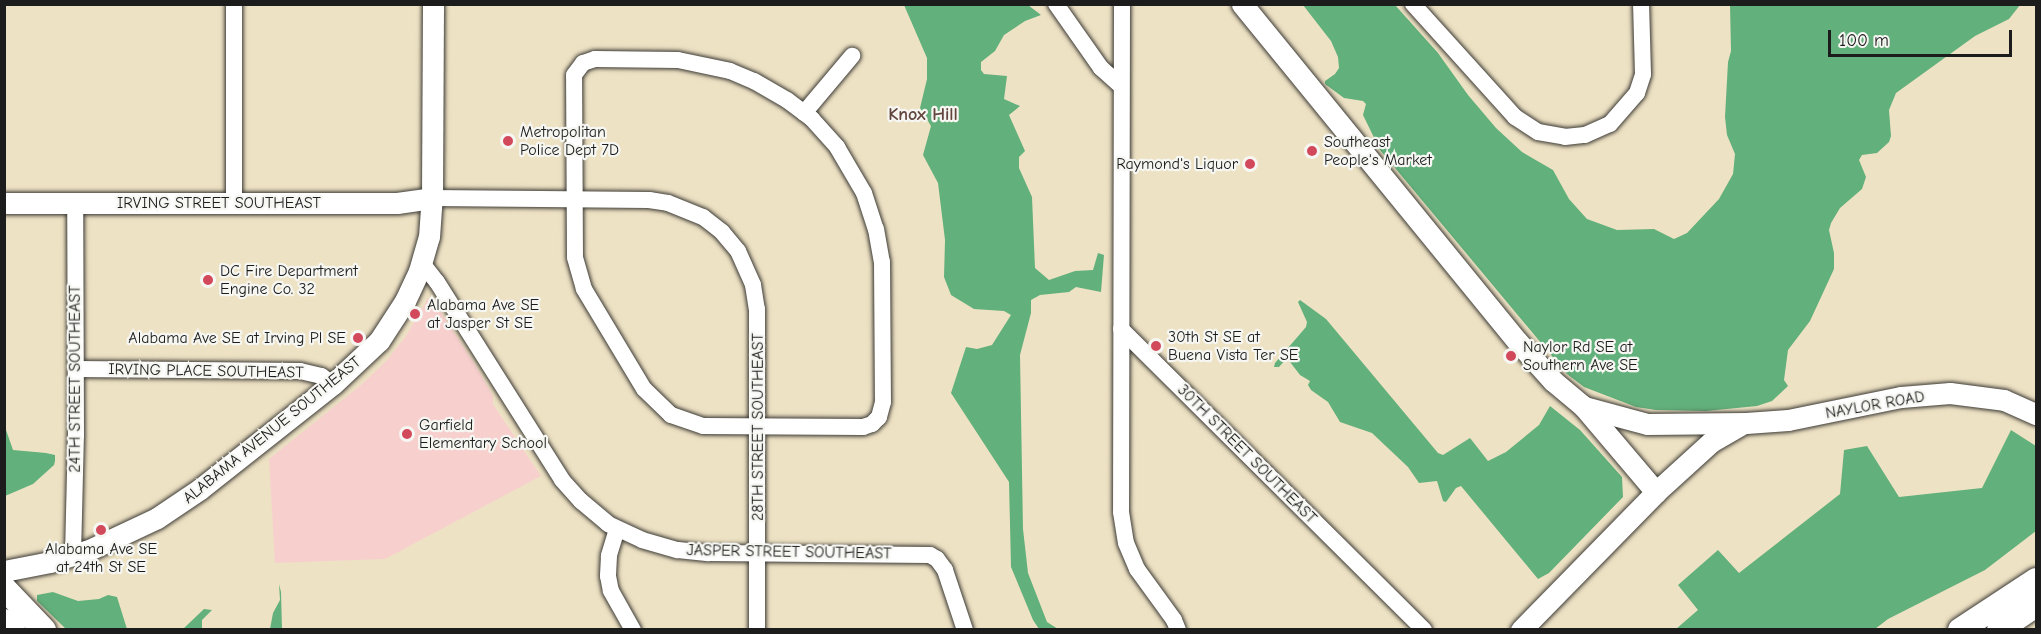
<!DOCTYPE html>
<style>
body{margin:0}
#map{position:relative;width:2041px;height:634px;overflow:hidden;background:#eee2c4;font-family:"Comic Neue",sans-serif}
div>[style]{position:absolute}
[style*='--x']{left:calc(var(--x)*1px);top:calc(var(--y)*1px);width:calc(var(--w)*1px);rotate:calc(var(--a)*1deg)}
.built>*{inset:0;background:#f7d0ce}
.forest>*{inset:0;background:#62b07b}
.roads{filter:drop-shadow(0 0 2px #3c3a35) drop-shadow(0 0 2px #3c3a35)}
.minor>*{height:16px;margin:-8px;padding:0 8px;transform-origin:8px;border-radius:8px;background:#fff}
.major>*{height:21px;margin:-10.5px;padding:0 10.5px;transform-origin:10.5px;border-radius:10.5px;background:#fff}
.highway>*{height:24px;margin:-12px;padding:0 12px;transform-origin:12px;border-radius:12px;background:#fff}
.dots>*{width:16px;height:16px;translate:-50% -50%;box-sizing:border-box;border:3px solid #f6f6f2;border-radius:50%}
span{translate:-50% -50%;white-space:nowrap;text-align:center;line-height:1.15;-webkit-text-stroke:4.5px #f6f6f2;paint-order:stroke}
.poi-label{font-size:16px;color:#1c1c1c}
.left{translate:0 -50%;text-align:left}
.right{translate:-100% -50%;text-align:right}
.street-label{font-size:16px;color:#1c1c1c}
.neighbourhood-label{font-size:18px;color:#62463d;font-weight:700}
.frame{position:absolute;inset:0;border:6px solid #1c1c1c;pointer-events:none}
.scale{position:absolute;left:1828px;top:30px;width:184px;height:27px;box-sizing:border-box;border:3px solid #1c1c1c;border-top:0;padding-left:8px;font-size:18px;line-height:21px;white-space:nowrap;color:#1c1c1c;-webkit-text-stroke:4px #f6f6f2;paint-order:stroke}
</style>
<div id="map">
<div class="built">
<div style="clip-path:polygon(428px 298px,435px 303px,476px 366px,493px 396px,493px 404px,541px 476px,385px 559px,275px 563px,269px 459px,362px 384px,387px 360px,406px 336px)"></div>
</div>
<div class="forest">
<div style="clip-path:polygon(904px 5px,1028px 5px,1041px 15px,1025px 21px,1004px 35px,995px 51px,981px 62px,981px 70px,984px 74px,1007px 76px,1004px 99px,1020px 106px,1009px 115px,1025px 151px,1019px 157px,1019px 168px,1032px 197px,1035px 268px,1049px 280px,1075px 271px,1093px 270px,1098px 253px,1104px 255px,1101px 292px,1076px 287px,1069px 292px,1040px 295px,1031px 300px,1031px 313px,1020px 355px,1023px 529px,1028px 573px,1047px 622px,1058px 629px,1039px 629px,1033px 620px,1011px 567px,1009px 482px,951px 393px,966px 347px,977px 349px,992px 345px,1011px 315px,1004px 311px,974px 309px,951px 295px,944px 277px,945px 240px,938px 183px,923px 155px,931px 126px,920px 108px,927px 79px,927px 58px)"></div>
<div style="clip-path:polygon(1303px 5px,1395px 5px,1438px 53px,1468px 95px,1496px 128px,1522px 152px,1553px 170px,1569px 199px,1587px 219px,1617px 230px,1654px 229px,1674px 239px,1687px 233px,1719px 199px,1733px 174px,1735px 154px,1727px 135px,1725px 117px,1728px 62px,1731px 51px,1730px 5px,2020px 5px,2009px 19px,1975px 36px,1896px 93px,1889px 110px,1891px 136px,1889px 142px,1877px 153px,1862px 155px,1859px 160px,1866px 177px,1862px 189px,1840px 208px,1831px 223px,1829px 230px,1834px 253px,1834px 269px,1810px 321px,1788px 350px,1784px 380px,1788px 386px,1772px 401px,1757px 406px,1706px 411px,1656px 410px,1636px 407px,1584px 387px,1567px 374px,1380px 150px,1363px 115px,1366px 104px,1363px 101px,1344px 98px,1325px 84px,1325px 81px,1335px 74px,1339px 68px,1338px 57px,1331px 41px)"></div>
<div style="clip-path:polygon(1300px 300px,1326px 319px,1438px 453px,1443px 455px,1470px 438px,1488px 461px,1506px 452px,1539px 425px,1550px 406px,1580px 430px,1622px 477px,1623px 497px,1549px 573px,1538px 579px,1461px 486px,1456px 488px,1446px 502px,1443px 501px,1437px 481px,1419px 483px,1408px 467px,1372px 433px,1340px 422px,1328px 402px,1311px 390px,1308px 385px,1310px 381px,1300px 375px,1287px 358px,1279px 367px,1274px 367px,1275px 363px,1306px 327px,1307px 322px,1298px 302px)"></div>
<div style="clip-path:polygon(5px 427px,13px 450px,46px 453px,55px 455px,55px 461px,54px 465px,33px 484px,5px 496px)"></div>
<div style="clip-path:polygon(2011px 430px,2036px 446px,2036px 531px,1985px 570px,1888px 619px,1875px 629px,1676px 629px,1698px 610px,1678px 585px,1718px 550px,1739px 573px,1840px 494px,1844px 450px,1867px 446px,1899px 497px,1982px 488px)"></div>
<div style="clip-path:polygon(279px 584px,281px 592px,282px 629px,270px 629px,273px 613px,280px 600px)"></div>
<div style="clip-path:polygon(53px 592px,78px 601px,99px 599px,108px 595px,117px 597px,127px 629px,66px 629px,37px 601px,37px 595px)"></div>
<div style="clip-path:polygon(204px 609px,212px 610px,202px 620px,202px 629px,183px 629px)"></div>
</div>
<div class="roads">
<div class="minor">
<div style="--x:234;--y:4;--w:198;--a:90"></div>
<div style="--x:1056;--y:4;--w:78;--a:54.9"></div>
<div style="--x:1101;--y:68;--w:27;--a:42"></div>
<div style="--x:1122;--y:4;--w:508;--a:90.11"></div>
<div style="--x:1121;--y:512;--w:31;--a:81"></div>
<div style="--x:1126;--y:543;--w:28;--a:67"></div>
<div style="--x:1137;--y:569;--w:63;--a:54"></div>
<div style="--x:1174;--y:620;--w:11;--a:68"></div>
<div style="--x:1413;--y:4;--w:152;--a:47.9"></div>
<div style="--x:1515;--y:117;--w:27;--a:33"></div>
<div style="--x:1538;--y:132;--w:27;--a:10"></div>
<div style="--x:1565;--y:137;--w:20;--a:-6"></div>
<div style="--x:1585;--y:135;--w:27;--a:-24"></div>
<div style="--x:1610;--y:124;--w:41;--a:-48.9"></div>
<div style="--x:1637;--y:93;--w:20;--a:-72"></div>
<div style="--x:1643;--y:74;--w:70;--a:-91.6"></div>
<div style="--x:595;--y:59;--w:83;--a:0.7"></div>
<div style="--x:678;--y:60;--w:53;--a:11.9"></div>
<div style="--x:730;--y:71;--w:26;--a:23"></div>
<div style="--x:754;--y:81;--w:38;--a:30"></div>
<div style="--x:787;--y:100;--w:31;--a:37"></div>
<div style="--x:812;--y:119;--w:38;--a:48"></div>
<div style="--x:837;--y:147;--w:53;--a:59.6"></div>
<div style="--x:864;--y:193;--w:38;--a:72"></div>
<div style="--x:876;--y:229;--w:34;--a:80"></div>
<div style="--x:882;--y:262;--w:140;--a:89.6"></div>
<div style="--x:883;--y:402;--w:16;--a:105"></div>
<div style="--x:879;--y:417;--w:10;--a:135"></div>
<div style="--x:872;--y:424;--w:9;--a:162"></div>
<div style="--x:863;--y:427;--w:160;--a:-179.6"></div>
<div style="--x:703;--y:426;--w:34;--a:-161"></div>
<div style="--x:671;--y:415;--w:37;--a:-136"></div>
<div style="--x:644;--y:389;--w:117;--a:-121"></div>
<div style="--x:584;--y:289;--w:33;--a:-106"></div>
<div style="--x:575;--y:257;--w:182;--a:-90.3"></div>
<div style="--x:574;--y:75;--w:15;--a:-53"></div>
<div style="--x:583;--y:63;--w:13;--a:-18"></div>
<div style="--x:804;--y:113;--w:75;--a:-49.9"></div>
<div style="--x:432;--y:198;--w:217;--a:0.5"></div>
<div style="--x:649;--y:200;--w:19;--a:9"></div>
<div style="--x:668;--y:203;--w:38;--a:22"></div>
<div style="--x:703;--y:217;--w:24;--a:38"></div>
<div style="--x:722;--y:232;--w:25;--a:50"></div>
<div style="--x:738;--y:251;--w:37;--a:66"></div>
<div style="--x:753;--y:285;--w:24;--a:81"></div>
<div style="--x:757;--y:309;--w:321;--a:90"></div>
<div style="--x:422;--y:263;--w:24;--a:52"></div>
<div style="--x:437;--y:282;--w:234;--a:57.7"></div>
<div style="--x:562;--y:480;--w:28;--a:48"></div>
<div style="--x:581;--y:501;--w:35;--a:40"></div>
<div style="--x:608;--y:524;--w:38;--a:25"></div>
<div style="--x:642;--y:540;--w:37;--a:16"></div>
<div style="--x:678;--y:550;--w:31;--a:6"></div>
<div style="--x:709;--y:553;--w:221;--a:0.5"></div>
<div style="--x:930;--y:555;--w:8;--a:30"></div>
<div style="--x:937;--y:559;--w:14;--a:54"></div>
<div style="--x:945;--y:570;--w:63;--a:71.6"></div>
<div style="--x:1121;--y:329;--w:427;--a:44.8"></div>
<div style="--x:76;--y:369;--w:224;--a:0.5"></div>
<div style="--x:300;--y:371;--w:22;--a:13"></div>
<div style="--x:321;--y:376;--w:14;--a:34"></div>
<div style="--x:617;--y:529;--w:28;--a:107"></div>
<div style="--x:609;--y:556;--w:20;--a:93"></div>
<div style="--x:608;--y:576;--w:15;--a:79"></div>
<div style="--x:611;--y:591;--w:45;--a:60.6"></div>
<div style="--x:73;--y:555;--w:119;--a:-88.6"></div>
<div style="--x:76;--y:436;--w:233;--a:-90.2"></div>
</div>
<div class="major">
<div style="--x:1242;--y:4;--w:435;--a:50.8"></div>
<div style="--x:1517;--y:341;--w:54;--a:48"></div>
<div style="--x:1553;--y:381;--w:39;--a:40"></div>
<div style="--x:1583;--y:406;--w:113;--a:49.7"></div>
<div style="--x:4;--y:203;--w:393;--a:0"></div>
<div style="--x:397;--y:203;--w:35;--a:-8"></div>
<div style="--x:1584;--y:407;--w:65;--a:15.1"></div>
<div style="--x:1647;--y:424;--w:99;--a:-0.6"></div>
<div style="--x:1746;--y:423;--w:42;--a:-4.1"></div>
<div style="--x:1788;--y:420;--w:115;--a:-11.5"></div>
<div style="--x:1901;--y:397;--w:49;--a:-4.7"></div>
<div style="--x:1950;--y:393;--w:54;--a:7.4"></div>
<div style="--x:2004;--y:400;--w:35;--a:24"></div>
<div style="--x:4;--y:571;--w:47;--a:-11.1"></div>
<div style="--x:50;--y:562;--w:39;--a:-17"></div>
<div style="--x:87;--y:551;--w:77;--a:-25.2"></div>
<div style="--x:157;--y:518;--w:52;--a:-34"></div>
<div style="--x:200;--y:489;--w:169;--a:-38.3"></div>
<div style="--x:333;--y:384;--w:63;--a:-43.1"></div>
<div style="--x:379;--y:341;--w:48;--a:-57"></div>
<div style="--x:405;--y:301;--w:33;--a:-65"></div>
<div style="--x:419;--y:271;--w:35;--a:-74"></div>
<div style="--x:429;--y:237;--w:39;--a:-86"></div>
<div style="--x:432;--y:198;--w:194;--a:-89.7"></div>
<div style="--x:1521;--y:630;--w:193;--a:-45.6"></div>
<div style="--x:1656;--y:492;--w:74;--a:-42.3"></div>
<div style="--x:1711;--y:442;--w:34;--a:-30"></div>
</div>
<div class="highway">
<div style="--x:4;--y:588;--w:58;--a:46.4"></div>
<div style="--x:4;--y:621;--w:13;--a:45"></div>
<div style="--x:1960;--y:630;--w:91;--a:-33.3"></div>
<div style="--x:1999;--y:630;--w:45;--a:-34"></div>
</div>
</div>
<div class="dots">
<div style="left:508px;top:141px;background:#d1495b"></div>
<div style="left:1312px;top:151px;background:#d1495b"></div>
<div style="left:1250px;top:164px;background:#d1495b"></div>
<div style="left:208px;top:280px;background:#d1495b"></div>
<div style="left:415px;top:314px;background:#d1495b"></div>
<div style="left:358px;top:338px;background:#d1495b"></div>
<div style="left:1156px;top:346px;background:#d1495b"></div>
<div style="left:1511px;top:356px;background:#d1495b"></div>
<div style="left:407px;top:434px;background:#d1495b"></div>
<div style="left:101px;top:530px;background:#d1495b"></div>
</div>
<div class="poi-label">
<span class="left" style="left:520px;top:141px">Metropolitan<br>Police Dept 7D</span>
<span class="left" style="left:1324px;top:151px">Southeast<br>People's Market</span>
<span class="right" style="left:1238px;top:164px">Raymond's Liquor</span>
<span class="left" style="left:220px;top:280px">DC Fire Department<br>Engine Co. 32</span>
<span class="left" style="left:427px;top:314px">Alabama Ave SE<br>at Jasper St SE</span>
<span class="left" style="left:1168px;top:346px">30th St SE at<br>Buena Vista Ter SE</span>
<span class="right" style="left:346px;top:338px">Alabama Ave SE at Irving Pl SE</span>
<span class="left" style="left:1523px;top:356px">Naylor Rd SE at<br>Southern Ave SE</span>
<span class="left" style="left:419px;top:434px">Garfield<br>Elementary School</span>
<span style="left:101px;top:558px">Alabama Ave SE<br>at 24th St SE</span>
</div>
<div class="street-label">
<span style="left:219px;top:203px">IRVING STREET SOUTHEAST</span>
<span style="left:206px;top:371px;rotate:1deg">IRVING PLACE SOUTHEAST</span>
<span style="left:75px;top:379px;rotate:-90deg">24TH STREET SOUTHEAST</span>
<span style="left:1875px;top:405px;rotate:-10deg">NAYLOR ROAD</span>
<span style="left:758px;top:427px;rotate:-90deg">28TH STREET SOUTHEAST</span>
<span style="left:272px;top:430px;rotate:-39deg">ALABAMA AVENUE SOUTHEAST</span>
<span style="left:1247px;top:454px;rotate:45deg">30TH STREET SOUTHEAST</span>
<span style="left:789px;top:552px;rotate:1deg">JASPER STREET SOUTHEAST</span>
</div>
<div class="neighbourhood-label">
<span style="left:923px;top:115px">Knox Hill</span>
</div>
<div class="frame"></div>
<div class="scale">100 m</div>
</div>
